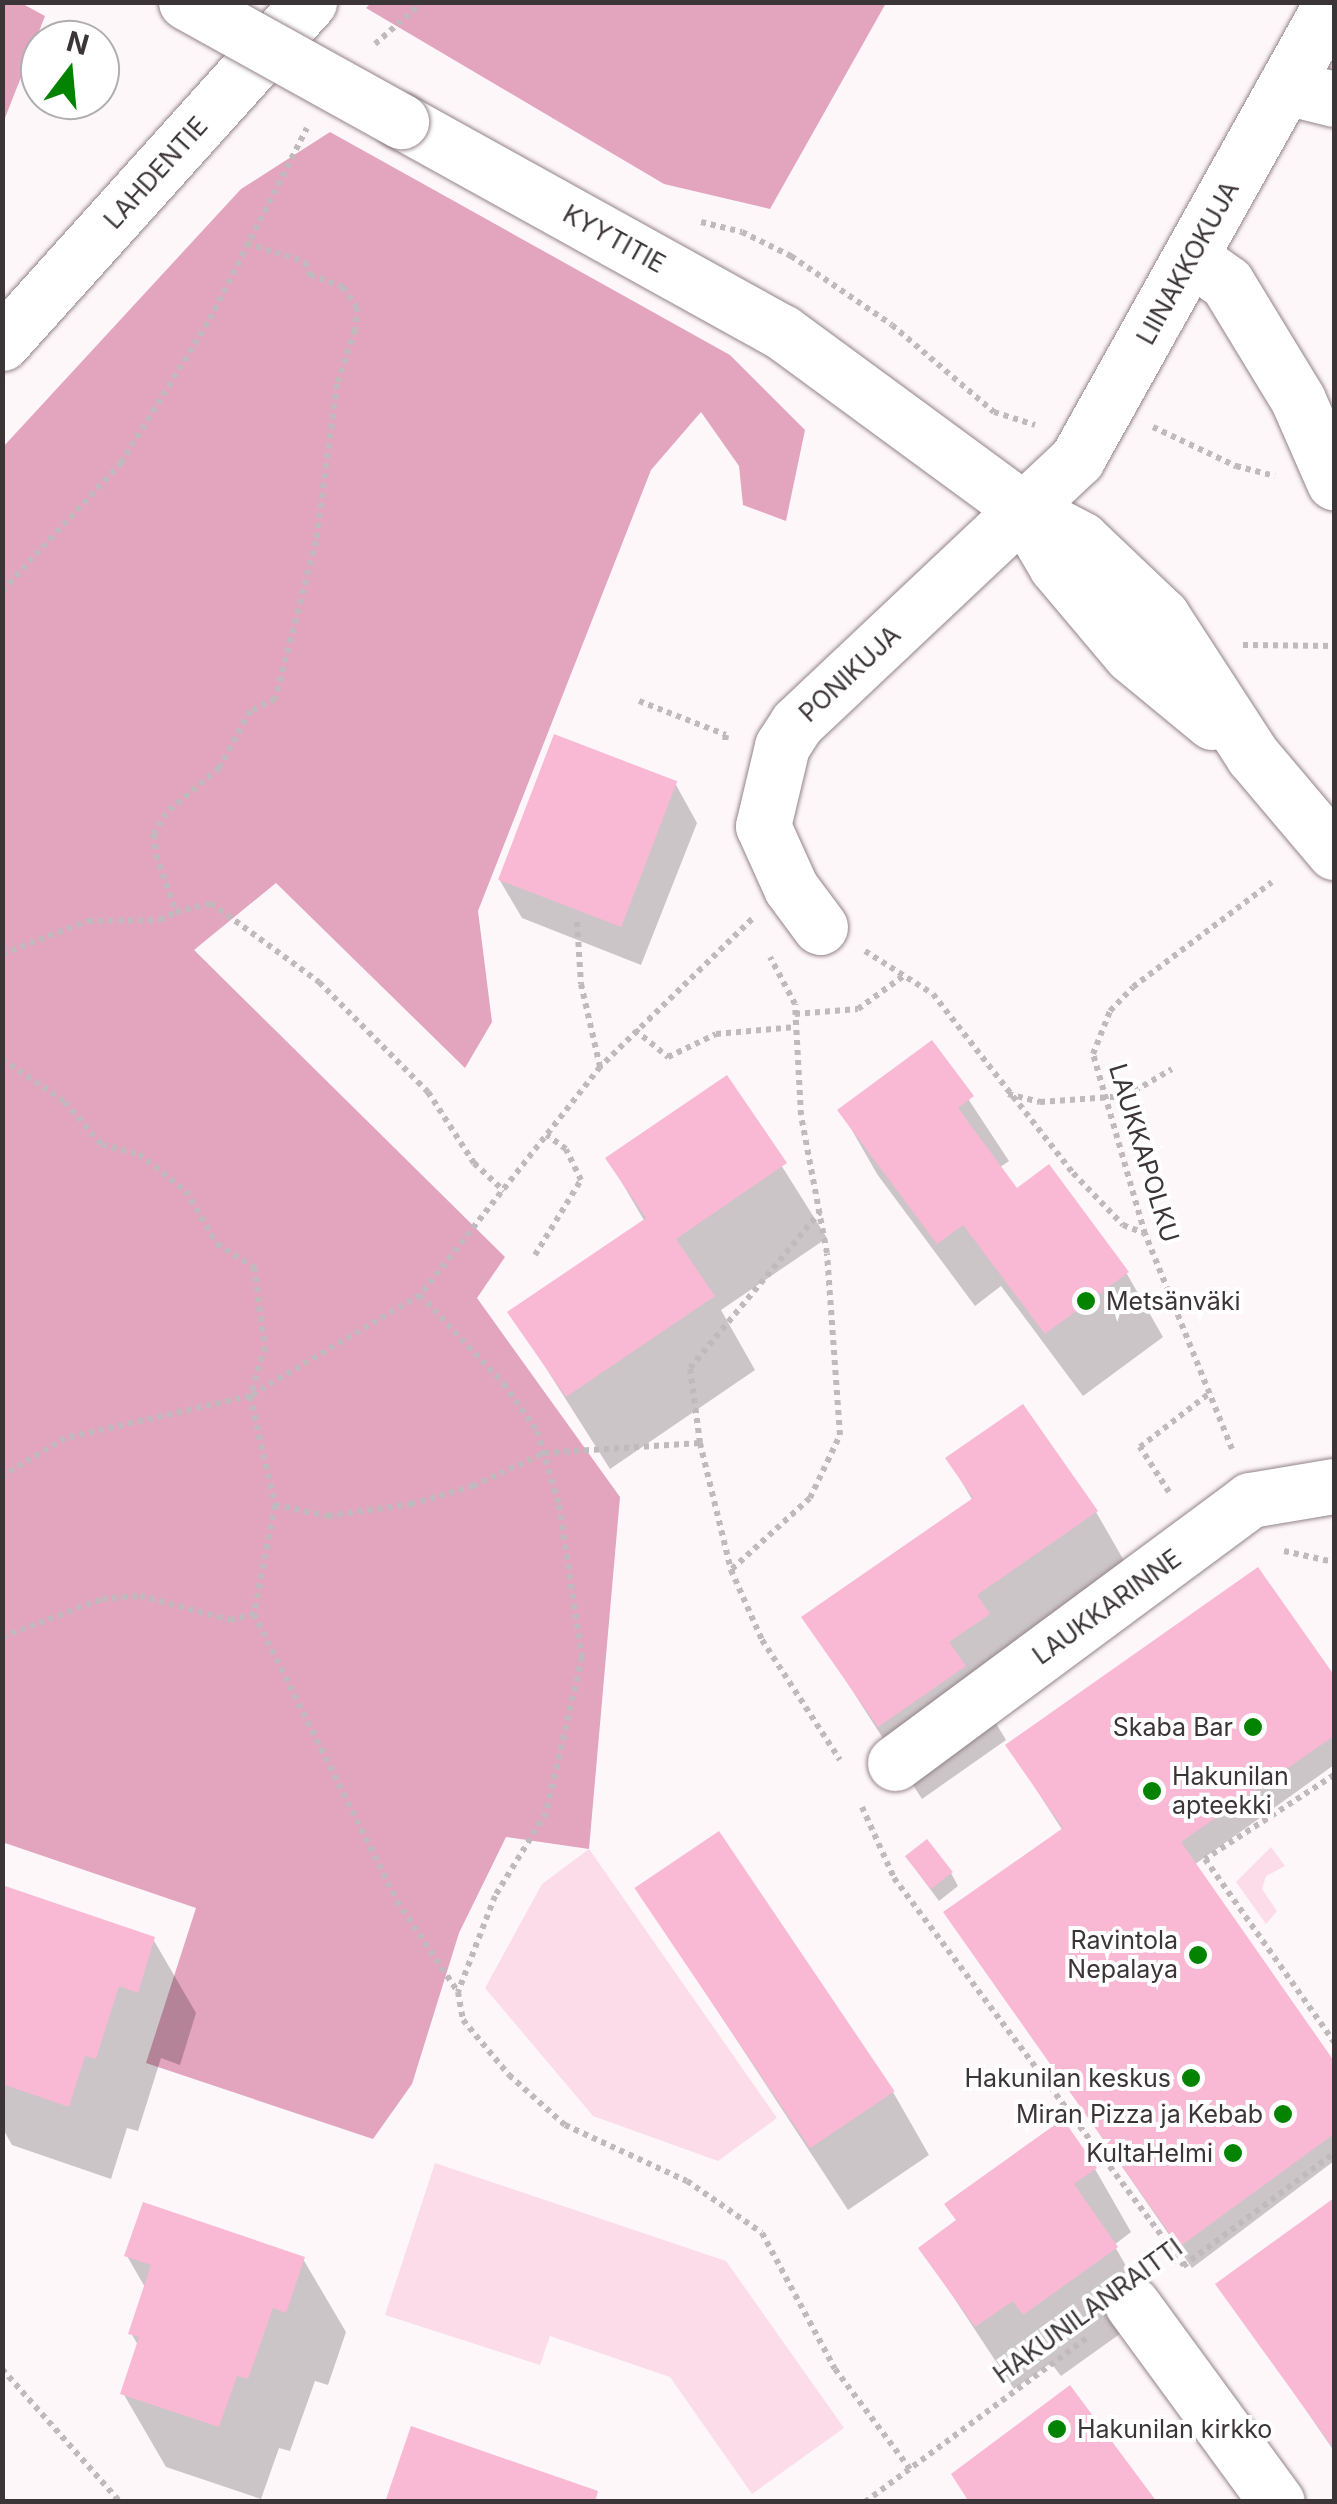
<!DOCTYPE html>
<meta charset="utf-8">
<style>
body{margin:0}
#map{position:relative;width:1337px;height:2504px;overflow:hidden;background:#fef7fa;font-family:Inter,sans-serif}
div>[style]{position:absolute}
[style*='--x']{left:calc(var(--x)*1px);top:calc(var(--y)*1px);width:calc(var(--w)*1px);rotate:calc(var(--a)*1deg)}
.green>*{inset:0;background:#fbdce8}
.forest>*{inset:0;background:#e3a4be}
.shadow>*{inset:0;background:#0003}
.building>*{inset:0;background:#f9b8d3;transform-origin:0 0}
.path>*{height:6px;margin-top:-3px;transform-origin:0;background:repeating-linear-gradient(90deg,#c1babd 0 5px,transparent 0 10px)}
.roads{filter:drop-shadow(0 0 2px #938389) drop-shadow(0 0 2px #938389)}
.minor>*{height:55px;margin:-27.5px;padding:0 27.5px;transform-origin:27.5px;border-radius:27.5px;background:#fff}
.major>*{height:55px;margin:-27.5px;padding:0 27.5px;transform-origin:27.5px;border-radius:27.5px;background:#fff}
.bridges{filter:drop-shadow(0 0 2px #938389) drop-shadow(0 0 2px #938389)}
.major-bridge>*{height:55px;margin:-27.5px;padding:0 27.5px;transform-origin:27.5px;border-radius:27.5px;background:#fff}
.dots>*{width:28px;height:28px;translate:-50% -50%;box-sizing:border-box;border:5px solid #fff;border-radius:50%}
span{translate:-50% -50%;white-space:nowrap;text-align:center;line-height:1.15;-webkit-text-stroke:8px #fff;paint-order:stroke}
.street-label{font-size:25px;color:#3c3538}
.poi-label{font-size:25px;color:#3c3538}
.left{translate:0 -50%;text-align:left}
.right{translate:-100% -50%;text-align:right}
.frame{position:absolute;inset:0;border:5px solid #3c3538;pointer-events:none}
.north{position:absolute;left:20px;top:20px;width:100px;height:100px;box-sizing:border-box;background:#fff;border:2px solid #b1aeaf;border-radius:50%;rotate:16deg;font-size:28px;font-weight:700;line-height:40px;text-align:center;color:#3c3538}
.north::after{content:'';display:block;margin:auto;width:35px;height:45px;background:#038300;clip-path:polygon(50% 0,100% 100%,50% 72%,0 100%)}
</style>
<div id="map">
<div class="green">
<div style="clip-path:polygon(1271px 1847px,1285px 1866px,1266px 1876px,1262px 1889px,1277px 1911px,1266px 1924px,1236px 1882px)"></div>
<div style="clip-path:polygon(589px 1849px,777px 2118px,718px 2161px,593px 2116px,485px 1988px,542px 1884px)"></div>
<div style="clip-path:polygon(435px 2163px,726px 2261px,844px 2428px,752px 2494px,670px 2377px,550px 2336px,540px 2365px,385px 2315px)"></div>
</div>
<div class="forest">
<div style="clip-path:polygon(3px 2px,21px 3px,45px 16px,3px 123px)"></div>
<div style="clip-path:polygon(372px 2px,886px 2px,886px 3px,770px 209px,664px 184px,366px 8px)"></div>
<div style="clip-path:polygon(330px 132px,730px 355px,805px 430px,786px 521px,743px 505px,739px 466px,701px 412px,651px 470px,478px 911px,492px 1022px,465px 1068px,276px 883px,194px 950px,505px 1257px,477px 1298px,620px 1497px,589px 1849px,506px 1837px,459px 1933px,412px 2084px,373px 2139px,146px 2063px,196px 1908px,2px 1842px,3px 447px,241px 189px)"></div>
</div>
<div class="shadow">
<div style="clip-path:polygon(675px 783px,697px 823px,641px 965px,522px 918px,499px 879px)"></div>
<div style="clip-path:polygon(932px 1044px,1009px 1161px,999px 1168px,1016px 1191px,1127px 1274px,1163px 1337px,1083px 1396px,1001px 1286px,975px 1306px,877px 1174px,841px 1111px)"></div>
<div style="clip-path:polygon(727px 1079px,827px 1238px,721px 1310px,755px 1370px,610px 1469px,511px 1313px,645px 1222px,608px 1159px)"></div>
<div style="clip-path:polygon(948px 1459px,1096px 1512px,1138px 1585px,991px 1715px,1006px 1740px,922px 1799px,805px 1617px,973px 1501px)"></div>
<div style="clip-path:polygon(1257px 1570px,1334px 1679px,1334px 1765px,1194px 1865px,1334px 2066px,1334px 2161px,1192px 2268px,947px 1913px,1063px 1831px,1008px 1746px)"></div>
<div style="clip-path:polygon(916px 1870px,951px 1873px,958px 1886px,939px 1901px)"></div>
<div style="clip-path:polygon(2px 1888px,153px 1939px,196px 2013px,180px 2065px,161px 2058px,138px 2131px,127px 2128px,111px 2179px,12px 2145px,2px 2127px)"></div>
<div style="clip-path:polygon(637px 1888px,893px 2092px,929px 2155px,848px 2210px)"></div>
<div style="clip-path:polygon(1095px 2169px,1131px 2232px,1114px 2245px,1152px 2311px,1061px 2376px,1051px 2363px,1014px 2389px,921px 2248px,958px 2222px)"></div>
<div style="clip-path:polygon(1334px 2201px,1334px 2451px,1219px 2284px)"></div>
<div style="clip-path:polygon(127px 2256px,303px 2259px,346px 2332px,328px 2385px,315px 2381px,290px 2451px,279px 2448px,261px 2499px,166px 2467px,123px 2393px,139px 2347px,131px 2333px,146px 2289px)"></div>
</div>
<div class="building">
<div style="left:554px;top:734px;width:132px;height:156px;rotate:21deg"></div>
<div style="clip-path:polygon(932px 1040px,974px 1096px,958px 1108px,1017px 1188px,1049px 1164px,1129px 1272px,1045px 1334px,963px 1225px,937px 1244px,837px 1110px)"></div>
<div style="clip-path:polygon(727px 1075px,787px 1163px,676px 1239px,715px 1296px,566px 1397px,507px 1312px,646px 1218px,605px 1158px)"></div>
<div style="clip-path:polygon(1023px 1404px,1098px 1511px,977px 1595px,990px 1614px,949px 1642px,966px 1666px,878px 1727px,801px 1617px,973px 1498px,945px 1458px)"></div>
<div style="clip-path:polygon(1258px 1567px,1334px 1675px,1334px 1736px,1181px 1842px,1334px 2061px,1334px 2134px,1179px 2247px,943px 1912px,1063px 1828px,1005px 1745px)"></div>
<div style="left:719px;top:1831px;width:314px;height:102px;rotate:56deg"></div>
<div style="left:927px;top:1839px;width:42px;height:28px;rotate:52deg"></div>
<div style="clip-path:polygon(2px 1885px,155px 1937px,138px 1993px,119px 1986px,96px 2059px,85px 2056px,69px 2107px,2px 2084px)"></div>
<div style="clip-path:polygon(1063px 2119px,1097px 2168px,1074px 2184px,1118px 2247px,1023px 2315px,1013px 2301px,975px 2327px,918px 2248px,956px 2220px,944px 2204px)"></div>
<div style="clip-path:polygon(1334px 2198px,1334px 2449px,1215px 2284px)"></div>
<div style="clip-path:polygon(143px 2202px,305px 2257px,286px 2313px,273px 2308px,248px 2379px,237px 2376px,219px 2427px,120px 2394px,139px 2337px,128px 2334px,151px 2265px,124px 2256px)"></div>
<div style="clip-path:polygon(1070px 2385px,1157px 2502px,969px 2502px,951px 2474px)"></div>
<div style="clip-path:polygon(411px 2426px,598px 2491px,595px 2502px,385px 2502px)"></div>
</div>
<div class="path">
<div style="--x:375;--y:44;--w:64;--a:-41.2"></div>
<div style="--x:701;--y:222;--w:42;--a:13.7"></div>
<div style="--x:742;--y:232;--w:55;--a:26.1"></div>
<div style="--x:791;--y:256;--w:122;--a:34.3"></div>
<div style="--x:892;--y:325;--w:134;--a:40.5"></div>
<div style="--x:994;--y:412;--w:43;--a:17.6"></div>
<div style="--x:247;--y:243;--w:61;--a:18.1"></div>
<div style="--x:305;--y:262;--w:14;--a:69"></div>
<div style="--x:310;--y:275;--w:35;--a:20"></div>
<div style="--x:343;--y:287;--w:24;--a:55"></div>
<div style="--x:357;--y:307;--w:23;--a:95"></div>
<div style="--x:355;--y:330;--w:57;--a:108.4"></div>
<div style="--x:337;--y:384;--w:158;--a:97.6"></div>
<div style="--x:316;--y:541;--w:163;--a:104.5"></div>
<div style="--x:275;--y:699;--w:28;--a:154"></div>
<div style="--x:250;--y:711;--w:65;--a:118.5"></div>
<div style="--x:219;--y:768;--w:70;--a:139.7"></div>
<div style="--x:166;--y:813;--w:24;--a:120"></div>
<div style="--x:154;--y:834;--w:21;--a:85"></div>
<div style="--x:156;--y:855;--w:60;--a:70.7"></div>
<div style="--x:176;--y:912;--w:36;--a:-14"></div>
<div style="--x:211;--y:903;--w:134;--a:36.2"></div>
<div style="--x:319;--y:982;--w:155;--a:45.3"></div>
<div style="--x:428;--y:1092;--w:85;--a:57.1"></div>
<div style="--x:474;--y:1163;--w:41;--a:43"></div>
<div style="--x:1153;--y:427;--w:92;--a:25.2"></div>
<div style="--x:1236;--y:466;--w:40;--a:14.4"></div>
<div style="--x:2;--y:591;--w:175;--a:-47.1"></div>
<div style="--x:121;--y:463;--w:169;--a:-58.3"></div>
<div style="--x:210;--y:319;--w:214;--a:-63.1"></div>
<div style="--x:1243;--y:645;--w:91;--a:0.6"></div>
<div style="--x:639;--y:701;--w:93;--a:21.3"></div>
<div style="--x:726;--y:735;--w:6;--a:99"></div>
<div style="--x:752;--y:919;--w:212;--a:135.8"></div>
<div style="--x:600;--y:1067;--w:290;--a:128.3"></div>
<div style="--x:420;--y:1295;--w:198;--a:149.3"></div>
<div style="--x:250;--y:1396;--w:112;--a:77.1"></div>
<div style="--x:275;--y:1505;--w:111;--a:100.9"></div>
<div style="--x:254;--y:1614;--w:321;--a:63.5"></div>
<div style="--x:397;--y:1901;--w:110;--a:56.2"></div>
<div style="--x:458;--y:1992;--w:28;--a:80"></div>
<div style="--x:463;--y:2020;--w:72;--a:50.1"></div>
<div style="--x:509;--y:2075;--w:75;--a:41.8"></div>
<div style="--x:565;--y:2125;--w:134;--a:24.7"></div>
<div style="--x:687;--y:2181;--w:91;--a:34.7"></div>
<div style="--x:762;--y:2233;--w:154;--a:61.8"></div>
<div style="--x:835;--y:2369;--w:125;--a:53.1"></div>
<div style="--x:577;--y:922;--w:62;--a:86.3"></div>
<div style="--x:581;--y:984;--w:85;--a:77.1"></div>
<div style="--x:865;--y:951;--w:80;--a:32.3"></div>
<div style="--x:933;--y:994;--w:227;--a:52"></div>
<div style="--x:1073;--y:1173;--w:72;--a:46.1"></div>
<div style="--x:1123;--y:1225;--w:22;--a:21"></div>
<div style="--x:2;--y:954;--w:92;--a:-21"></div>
<div style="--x:88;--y:921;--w:72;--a:-0.8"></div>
<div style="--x:160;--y:920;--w:18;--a:-27"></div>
<div style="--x:795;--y:1014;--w:63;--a:-4.5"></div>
<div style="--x:858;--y:1009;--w:59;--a:-36.1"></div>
<div style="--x:635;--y:1030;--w:43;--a:39.3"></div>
<div style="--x:668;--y:1057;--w:53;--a:-25.6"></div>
<div style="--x:716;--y:1034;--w:79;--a:-5.1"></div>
<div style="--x:2;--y:1059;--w:76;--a:34.3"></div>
<div style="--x:65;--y:1102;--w:57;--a:49.3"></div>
<div style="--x:102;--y:1145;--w:38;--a:14"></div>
<div style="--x:139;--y:1154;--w:60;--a:38.2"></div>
<div style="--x:186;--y:1191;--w:61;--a:59.7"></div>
<div style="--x:217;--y:1244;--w:44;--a:31.9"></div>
<div style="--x:254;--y:1267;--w:81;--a:82.2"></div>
<div style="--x:265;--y:1347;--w:51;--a:107"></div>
<div style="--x:250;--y:1396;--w:190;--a:167.2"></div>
<div style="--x:65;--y:1438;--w:74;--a:148.9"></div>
<div style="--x:1008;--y:1094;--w:33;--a:14"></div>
<div style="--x:1040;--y:1102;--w:86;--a:-4"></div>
<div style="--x:1126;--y:1096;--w:53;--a:-30.4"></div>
<div style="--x:535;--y:1255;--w:88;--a:-58.5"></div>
<div style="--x:581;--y:1180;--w:34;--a:-116"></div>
<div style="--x:566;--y:1149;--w:24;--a:-144"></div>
<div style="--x:420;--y:1295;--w:122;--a:46.7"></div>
<div style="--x:504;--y:1384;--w:57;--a:54.9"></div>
<div style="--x:537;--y:1431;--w:77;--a:73.4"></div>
<div style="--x:559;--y:1505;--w:154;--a:81.4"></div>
<div style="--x:582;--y:1657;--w:160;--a:103"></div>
<div style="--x:546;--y:1813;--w:97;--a:121.6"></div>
<div style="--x:495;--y:1896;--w:103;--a:111.1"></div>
<div style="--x:700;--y:1443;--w:76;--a:-97.6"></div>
<div style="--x:690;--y:1368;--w:203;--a:-50.2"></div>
<div style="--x:1232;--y:1449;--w:232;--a:-112"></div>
<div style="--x:1145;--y:1234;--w:187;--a:-106.1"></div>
<div style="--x:1093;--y:1054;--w:46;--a:-68.4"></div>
<div style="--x:1110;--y:1011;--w:33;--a:-46"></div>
<div style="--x:1133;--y:987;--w:174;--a:-37.1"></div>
<div style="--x:1169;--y:1492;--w:54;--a:-122.8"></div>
<div style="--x:1140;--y:1447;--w:90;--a:-37.8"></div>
<div style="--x:275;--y:1505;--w:54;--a:11.7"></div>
<div style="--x:328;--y:1516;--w:84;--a:-8.2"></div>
<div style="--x:411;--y:1504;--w:65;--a:-16.2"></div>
<div style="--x:473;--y:1486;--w:78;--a:-24.9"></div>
<div style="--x:544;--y:1453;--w:156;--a:-3.7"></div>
<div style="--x:700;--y:1443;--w:131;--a:76.3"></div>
<div style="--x:731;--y:1570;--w:77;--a:66.1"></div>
<div style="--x:762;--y:1640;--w:143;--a:57"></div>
<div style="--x:1284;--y:1551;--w:51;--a:12.4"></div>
<div style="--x:732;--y:1569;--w:105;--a:-42.3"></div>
<div style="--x:810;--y:1498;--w:70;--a:-64.5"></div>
<div style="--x:840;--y:1435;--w:182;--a:-94.1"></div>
<div style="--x:827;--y:1253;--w:140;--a:-100.7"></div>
<div style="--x:801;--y:1115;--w:111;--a:-93.1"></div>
<div style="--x:795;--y:1004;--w:53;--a:-118"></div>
<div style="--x:2;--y:1637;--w:107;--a:-20.8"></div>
<div style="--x:102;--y:1599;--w:38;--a:-5"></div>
<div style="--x:140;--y:1596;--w:93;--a:14.9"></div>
<div style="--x:230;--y:1620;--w:25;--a:-14"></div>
<div style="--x:1334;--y:1775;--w:154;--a:146.9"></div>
<div style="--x:1205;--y:1859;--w:224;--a:54.8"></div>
<div style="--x:862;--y:1807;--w:78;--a:65.7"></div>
<div style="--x:894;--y:1878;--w:484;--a:53.2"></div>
<div style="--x:1183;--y:2266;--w:189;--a:-36.8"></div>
<div style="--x:2;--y:2369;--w:178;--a:48.4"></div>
<div style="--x:865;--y:2502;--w:279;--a:-36.5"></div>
</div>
<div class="roads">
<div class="minor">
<div style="--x:1286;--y:87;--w:49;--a:14"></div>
<div style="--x:1192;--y:258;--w:43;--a:35.5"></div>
<div style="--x:1227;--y:283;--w:137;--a:58.7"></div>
<div style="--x:1298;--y:400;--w:90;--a:66.3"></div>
<div style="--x:820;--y:927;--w:49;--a:-126.6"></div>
<div style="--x:791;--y:888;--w:68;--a:-114.3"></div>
<div style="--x:763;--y:826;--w:82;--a:-76.6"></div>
<div style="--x:782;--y:746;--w:27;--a:-57"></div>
<div style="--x:797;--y:723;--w:385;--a:-43.3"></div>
<div style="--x:1077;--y:459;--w:523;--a:-60.84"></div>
<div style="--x:895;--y:1763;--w:442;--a:-36.5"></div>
<div style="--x:1250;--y:1500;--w:85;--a:-9.5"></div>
<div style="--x:1132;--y:2304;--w:245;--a:53.8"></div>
</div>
<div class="major">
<div style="--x:401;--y:121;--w:436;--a:29"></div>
<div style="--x:782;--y:332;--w:298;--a:36.3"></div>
<div style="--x:1022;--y:508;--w:67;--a:27.7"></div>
<div style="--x:1081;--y:539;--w:112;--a:43.5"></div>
<div style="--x:1162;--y:616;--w:167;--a:57"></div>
<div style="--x:1253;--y:756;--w:126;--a:49.8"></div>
<div style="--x:2;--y:343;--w:459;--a:-48"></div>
<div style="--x:1022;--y:508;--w:67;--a:59.6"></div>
<div style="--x:1056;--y:566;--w:116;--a:49.9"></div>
<div style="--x:1131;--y:655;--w:105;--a:39.6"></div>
</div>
</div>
<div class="bridges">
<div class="major-bridge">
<div style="--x:186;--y:2;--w:246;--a:29"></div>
</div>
</div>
<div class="dots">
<div style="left:1086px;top:1301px;background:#038300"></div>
<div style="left:1253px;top:1727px;background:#038300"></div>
<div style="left:1152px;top:1791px;background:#038300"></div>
<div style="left:1198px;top:1955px;background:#038300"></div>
<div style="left:1191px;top:2078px;background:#038300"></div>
<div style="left:1283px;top:2114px;background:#038300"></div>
<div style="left:1233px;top:2153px;background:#038300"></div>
<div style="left:1057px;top:2429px;background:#038300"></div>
</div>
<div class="street-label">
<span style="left:156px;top:173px;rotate:-48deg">LAHDENTIE</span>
<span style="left:614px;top:239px;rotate:29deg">KYYTITIE</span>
<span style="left:1188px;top:263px;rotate:-61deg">LIINAKKOKUJA</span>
<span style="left:850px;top:674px;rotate:-43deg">PONIKUJA</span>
<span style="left:1144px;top:1153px;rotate:73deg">LAUKKAPOLKU</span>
<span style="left:1107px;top:1607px;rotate:-36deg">LAUKKARINNE</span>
<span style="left:1088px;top:2311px;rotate:-36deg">HAKUNILANRAITTI</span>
</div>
<div class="poi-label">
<span class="left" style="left:1106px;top:1301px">Metsänväki</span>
<span class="right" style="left:1233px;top:1727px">Skaba Bar</span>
<span class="left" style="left:1172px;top:1791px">Hakunilan<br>apteekki</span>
<span class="right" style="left:1178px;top:1955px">Ravintola<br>Nepalaya</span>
<span class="right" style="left:1171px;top:2078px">Hakunilan keskus</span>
<span class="right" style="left:1263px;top:2114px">Miran Pizza ja Kebab</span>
<span class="right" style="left:1213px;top:2153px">KultaHelmi</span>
<span class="left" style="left:1077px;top:2429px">Hakunilan kirkko</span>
</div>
<div class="frame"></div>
<div class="north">N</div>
</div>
